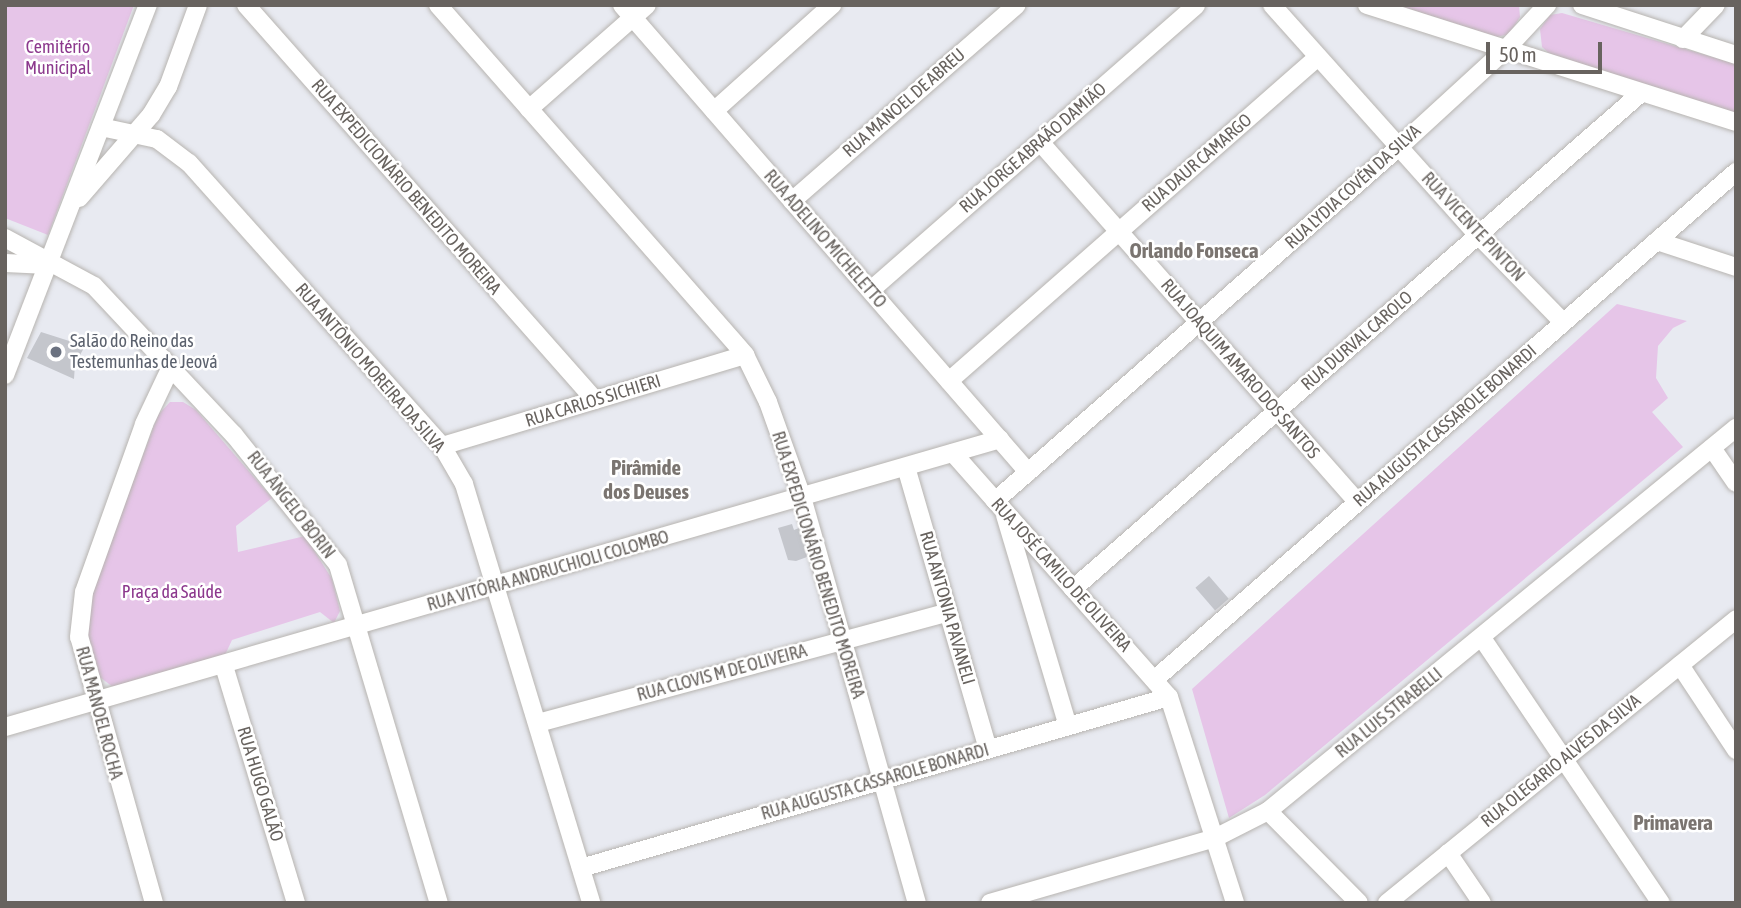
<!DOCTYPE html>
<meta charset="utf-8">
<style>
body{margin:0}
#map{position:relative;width:1741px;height:908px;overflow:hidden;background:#e8eaf1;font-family:"Asap Condensed",sans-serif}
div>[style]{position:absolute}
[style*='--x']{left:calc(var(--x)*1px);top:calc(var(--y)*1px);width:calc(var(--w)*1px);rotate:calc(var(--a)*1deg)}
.green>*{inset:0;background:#e6c5e8}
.building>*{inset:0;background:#c4c6cc;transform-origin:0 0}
.roads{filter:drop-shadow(0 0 2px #b7b4b0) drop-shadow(0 0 2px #b7b4b0)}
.minor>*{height:18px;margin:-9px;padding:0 9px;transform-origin:9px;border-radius:9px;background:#fff}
.dots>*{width:19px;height:19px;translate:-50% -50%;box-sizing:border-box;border:4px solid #fff;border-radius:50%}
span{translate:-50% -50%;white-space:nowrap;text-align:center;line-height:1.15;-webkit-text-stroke:5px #fff;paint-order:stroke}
.park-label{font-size:18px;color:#8c388d}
.street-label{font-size:18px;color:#68635f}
.worship-label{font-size:18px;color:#5b616d}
.left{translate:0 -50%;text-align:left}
.quarter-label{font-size:21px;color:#7a7470;font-weight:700}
.frame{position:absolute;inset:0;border:7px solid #68635f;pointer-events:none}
.scale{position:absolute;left:1486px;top:42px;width:116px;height:32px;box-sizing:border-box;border:4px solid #68635f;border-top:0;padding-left:9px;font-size:21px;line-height:24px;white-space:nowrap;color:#68635f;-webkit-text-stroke:5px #fff;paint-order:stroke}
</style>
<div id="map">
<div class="green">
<div style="clip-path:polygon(5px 5px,134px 5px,48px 235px,5px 218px)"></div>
<div style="clip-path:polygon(1397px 5px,1519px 5px,1520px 17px,1509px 34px,1497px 37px)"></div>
<div style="clip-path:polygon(1562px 13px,1736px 64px,1736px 115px,1551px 55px,1542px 47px,1540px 29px,1550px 15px)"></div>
<div style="clip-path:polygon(1617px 304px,1687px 321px,1673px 328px,1658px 346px,1656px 378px,1668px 398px,1652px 412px,1683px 447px,1265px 795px,1229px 818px,1192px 689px)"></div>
<div style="clip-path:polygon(170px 402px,183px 402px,196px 410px,272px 498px,236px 526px,238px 552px,305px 536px,332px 579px,340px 611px,334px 623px,320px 612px,232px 640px,225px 655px,113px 687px,97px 675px,87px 637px,94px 586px,158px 415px)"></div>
</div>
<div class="building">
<div style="clip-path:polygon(41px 332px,85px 346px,75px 364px,74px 379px,27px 358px)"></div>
<div style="clip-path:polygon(792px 524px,794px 530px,799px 528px,807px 557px,796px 561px,788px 560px,778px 528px)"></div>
<div style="left:1209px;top:576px;width:30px;height:18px;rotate:49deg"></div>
</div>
<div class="roads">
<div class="minor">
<div style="--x:246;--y:5;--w:527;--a:48.54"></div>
<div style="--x:438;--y:5;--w:466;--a:48.7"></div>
<div style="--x:745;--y:355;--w:52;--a:63.9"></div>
<div style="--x:768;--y:402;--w:101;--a:70.3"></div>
<div style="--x:802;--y:497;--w:422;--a:74.2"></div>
<div style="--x:622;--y:5;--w:619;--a:49"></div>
<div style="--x:1272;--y:5;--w:309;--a:48.2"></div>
<div style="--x:1478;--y:235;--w:122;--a:45.7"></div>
<div style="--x:1367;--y:5;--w:387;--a:17.6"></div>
<div style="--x:1582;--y:5;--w:162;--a:18"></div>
<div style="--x:1683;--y:39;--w:47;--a:-45.9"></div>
<div style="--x:529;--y:109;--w:157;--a:-41.4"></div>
<div style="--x:714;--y:111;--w:159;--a:-41.9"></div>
<div style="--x:101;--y:127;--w:57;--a:12.1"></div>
<div style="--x:157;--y:139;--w:40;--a:37"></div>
<div style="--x:189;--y:163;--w:380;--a:48.2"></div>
<div style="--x:442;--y:446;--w:44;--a:59.9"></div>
<div style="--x:464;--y:484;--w:438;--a:73.1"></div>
<div style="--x:1040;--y:142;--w:480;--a:48.6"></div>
<div style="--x:79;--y:198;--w:110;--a:-49.1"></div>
<div style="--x:151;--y:115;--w:33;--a:-59"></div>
<div style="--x:168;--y:87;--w:87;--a:-69.9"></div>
<div style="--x:792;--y:201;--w:298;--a:-41.1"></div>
<div style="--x:5;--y:238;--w:101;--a:28.3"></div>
<div style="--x:94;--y:286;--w:204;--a:46.8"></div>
<div style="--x:234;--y:435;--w:166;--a:51.3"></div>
<div style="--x:338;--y:565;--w:353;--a:73.4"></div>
<div style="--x:1657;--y:241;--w:83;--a:18.2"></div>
<div style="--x:5;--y:263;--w:43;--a:2.7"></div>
<div style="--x:871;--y:290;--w:432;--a:-41.2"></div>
<div style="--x:5;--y:375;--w:397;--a:-68.9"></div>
<div style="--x:949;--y:381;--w:491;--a:-41.3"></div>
<div style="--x:442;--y:446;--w:316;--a:-16.7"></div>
<div style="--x:1712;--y:448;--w:42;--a:55.6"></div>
<div style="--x:953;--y:453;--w:326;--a:48.5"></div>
<div style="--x:1169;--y:697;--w:216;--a:72.2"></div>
<div style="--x:906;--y:467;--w:294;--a:73.8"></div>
<div style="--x:995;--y:501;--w:537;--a:-41.23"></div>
<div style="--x:1399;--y:147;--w:144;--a:-42.5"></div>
<div style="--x:1505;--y:50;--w:62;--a:-47"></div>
<div style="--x:1005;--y:515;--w:220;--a:73.4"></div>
<div style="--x:1073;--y:589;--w:754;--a:-41.13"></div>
<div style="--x:1482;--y:638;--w:320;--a:56"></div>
<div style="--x:1680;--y:665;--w:102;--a:56.6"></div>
<div style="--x:224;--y:666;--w:248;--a:73.1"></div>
<div style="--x:1154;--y:680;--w:773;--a:-41.12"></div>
<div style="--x:538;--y:723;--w:425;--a:-15.1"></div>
<div style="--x:5;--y:727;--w:1036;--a:-16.14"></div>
<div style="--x:1268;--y:811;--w:129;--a:45.3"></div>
<div style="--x:1448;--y:853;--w:60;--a:55.8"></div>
<div style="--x:581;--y:868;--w:612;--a:-16.22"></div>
<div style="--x:154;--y:903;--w:276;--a:-105.7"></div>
<div style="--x:79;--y:637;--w:45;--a:-83.7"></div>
<div style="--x:84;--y:592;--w:178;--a:-70.3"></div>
<div style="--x:144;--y:424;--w:63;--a:-64.7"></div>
<div style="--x:990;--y:903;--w:234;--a:-16.1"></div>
<div style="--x:1215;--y:838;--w:59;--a:-27"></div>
<div style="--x:1268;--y:811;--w:605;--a:-39.3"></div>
<div style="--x:1387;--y:903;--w:450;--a:-39.1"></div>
</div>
</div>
<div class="dots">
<div style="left:56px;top:352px;background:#6b7280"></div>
</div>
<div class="park-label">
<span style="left:58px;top:58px">Cemitério<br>Municipal</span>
<span style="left:172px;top:592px">Praça da Saúde</span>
</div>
<div class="street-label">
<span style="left:904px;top:103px;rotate:-41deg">RUA MANOEL DE ABREU</span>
<span style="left:1033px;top:148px;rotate:-41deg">RUA JORGE ABRAÃO DAMIÃO</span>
<span style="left:1197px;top:163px;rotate:-41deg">RUA DAUR CAMARGO</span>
<span style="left:406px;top:187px;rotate:49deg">RUA EXPEDICIONÁRIO BENEDITO MOREIRA</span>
<span style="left:1353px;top:187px;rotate:-42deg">RUA LYDIA COVÉN DA SILVA</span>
<span style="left:1473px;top:227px;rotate:47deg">RUA VICENTE PINTON</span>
<span style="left:825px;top:239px;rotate:49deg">RUA ADELINO MICHELETTO</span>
<span style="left:1357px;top:341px;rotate:-41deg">RUA DURVAL CAROLO</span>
<span style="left:370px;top:368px;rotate:49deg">RUA ANTÔNIO MOREIRA DA SILVA</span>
<span style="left:1240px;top:369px;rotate:49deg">RUA JOAQUIM AMARO DOS SANTOS</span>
<span style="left:593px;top:401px;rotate:-17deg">RUA CARLOS SICHIERI</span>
<span style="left:1445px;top:426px;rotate:-41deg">RUA AUGUSTA CASSAROLE BONARDI</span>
<span style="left:291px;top:505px;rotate:52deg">RUA ÂNGELO BORIN</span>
<span style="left:818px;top:565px;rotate:73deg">RUA EXPEDICIONÁRIO BENEDITO MOREIRA</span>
<span style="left:548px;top:571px;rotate:-16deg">RUA VITÓRIA ANDRUCHIOLI COLOMBO</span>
<span style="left:1061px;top:575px;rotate:48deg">RUA JOSÉ CAMILO DE OLIVEIRA</span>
<span style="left:947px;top:608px;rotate:74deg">RUA ANTONIA PAVANELI</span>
<span style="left:722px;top:673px;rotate:-15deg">RUA CLOVIS M DE OLIVEIRA</span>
<span style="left:99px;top:713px;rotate:75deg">RUA MANOEL ROCHA</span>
<span style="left:1389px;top:713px;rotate:-39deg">RUA LUIS STRABELLI</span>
<span style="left:1561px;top:761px;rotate:-39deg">RUA OLEGARIO ALVES DA SILVA</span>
<span style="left:875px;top:782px;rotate:-16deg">RUA AUGUSTA CASSAROLE BONARDI</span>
<span style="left:260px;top:784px;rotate:73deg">RUA HUGO GALÃO</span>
</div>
<div class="worship-label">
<span class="left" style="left:70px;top:352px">Salão do Reino das<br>Testemunhas de Jeová</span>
</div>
<div class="quarter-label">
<span style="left:1194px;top:250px">Orlando Fonseca</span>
<span style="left:646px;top:479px">Pirâmide<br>dos Deuses</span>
<span style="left:1673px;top:822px">Primavera</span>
</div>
<div class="frame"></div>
<div class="scale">50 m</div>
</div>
